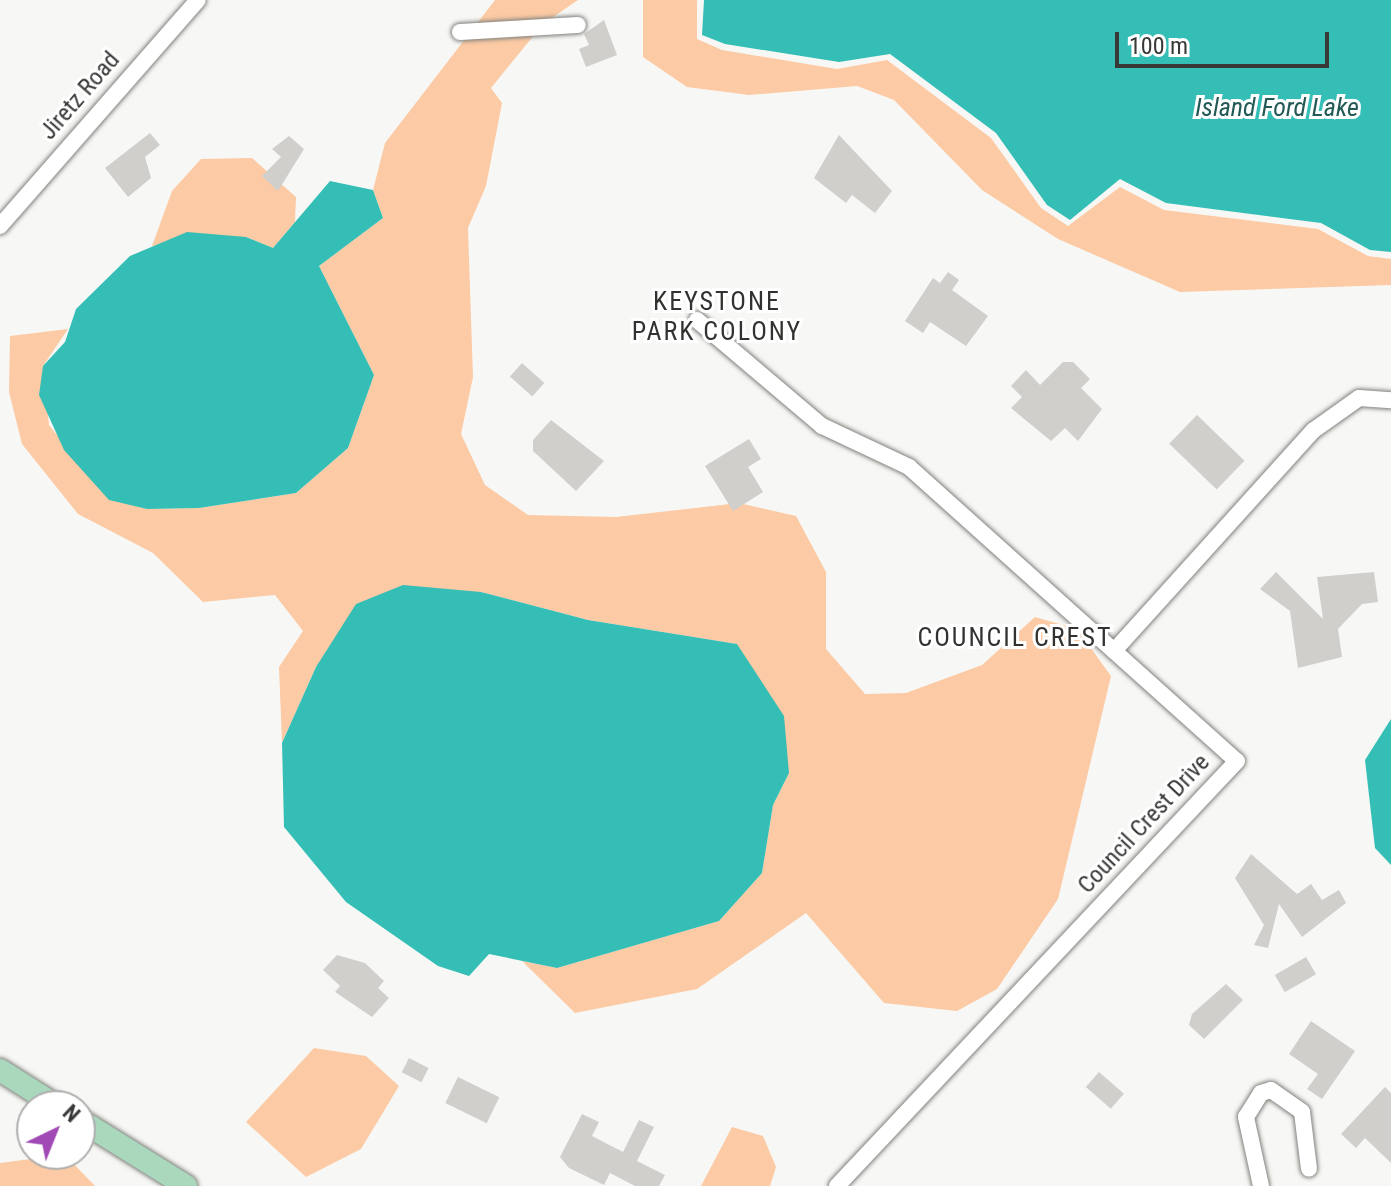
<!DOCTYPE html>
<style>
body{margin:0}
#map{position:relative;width:1391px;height:1186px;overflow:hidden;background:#f7f8f5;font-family:"Roboto Condensed",sans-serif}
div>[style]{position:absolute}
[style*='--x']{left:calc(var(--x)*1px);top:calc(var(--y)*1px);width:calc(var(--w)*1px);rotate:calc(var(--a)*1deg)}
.green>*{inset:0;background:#fccaa4}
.water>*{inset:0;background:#34beb6}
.building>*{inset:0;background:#d0cfcc;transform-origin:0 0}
.roads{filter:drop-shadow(0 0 2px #81827f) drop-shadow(0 0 2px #81827f)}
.minor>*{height:16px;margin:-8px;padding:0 8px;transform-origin:8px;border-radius:8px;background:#fff}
.major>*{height:22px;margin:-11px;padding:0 11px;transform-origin:11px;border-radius:11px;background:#aad8bc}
span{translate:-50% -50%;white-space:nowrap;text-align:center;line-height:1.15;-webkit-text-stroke:6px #fff;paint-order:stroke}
.street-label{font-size:24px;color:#383837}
.water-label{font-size:26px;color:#235a56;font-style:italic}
.neighbourhood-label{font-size:26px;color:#323330;letter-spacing:2px}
.north{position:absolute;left:16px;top:1090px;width:80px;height:80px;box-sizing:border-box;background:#fff;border:2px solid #afafaf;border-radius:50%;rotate:43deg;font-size:22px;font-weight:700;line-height:32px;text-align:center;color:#383837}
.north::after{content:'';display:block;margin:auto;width:28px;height:36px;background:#a149b5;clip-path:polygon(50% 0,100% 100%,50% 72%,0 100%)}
.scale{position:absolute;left:1115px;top:32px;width:214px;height:36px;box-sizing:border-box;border:4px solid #383837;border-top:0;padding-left:10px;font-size:24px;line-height:28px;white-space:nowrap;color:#383837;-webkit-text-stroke:6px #fff;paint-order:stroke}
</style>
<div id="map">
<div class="green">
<div style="clip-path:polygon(495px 0,578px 0,543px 24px,491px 88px,502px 103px,486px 186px,468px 228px,473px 377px,461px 434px,485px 485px,528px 515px,616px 517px,739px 503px,796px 516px,826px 572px,826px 649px,865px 694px,906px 693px,982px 665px,1035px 617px,1077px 629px,1111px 676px,1058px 899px,997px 989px,957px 1011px,884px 1003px,806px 913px,697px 989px,575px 1013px,522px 961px,557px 968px,719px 921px,762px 873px,773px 805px,789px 773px,737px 644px,588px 620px,481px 592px,316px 667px,282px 743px,279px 667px,303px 631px,275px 595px,203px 602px,153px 553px,78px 514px,22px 444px,9px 392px,10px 336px,68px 329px,43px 366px,49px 425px,109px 499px,147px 509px,199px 508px,296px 493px,348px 448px,374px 375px,319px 266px,383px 218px,373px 190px,385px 143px)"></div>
<div style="clip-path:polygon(643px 0,697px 0,697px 39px,722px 50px,837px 69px,887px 60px,991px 138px,1041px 208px,1068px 226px,1120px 187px,1164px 210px,1318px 229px,1368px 256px,1391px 259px,1391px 285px,1180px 292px,1058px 239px,982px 190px,894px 100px,857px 86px,749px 95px,687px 87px,643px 57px)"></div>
<div style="clip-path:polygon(252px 158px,296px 197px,295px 222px,273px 248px,246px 237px,152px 246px,172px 191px,201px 159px)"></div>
<div style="clip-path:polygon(314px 1048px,366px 1056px,399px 1086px,361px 1149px,306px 1177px,246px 1122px)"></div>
<div style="clip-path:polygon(732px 1127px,763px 1136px,776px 1167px,770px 1186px,701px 1186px)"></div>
<div style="clip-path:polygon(46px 1157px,69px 1159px,95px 1186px,0 1186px,0 1163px)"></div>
</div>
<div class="water">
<div style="clip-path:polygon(704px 0,1391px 0,1391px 252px,1370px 250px,1321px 223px,1166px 203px,1120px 179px,1070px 220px,1047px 205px,996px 133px,890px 54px,839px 62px,725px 44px,702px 35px)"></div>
<div style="clip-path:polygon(330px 181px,373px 190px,383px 218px,319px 266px,374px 375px,348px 448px,296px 493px,199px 508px,147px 509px,109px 500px,64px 450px,39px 395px,43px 366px,65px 342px,76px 309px,130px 256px,187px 232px,246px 237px,273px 248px)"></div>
<div style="clip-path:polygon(403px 585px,481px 592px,588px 620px,737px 644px,784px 716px,789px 773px,773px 805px,762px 873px,719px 921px,557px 968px,489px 954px,469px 976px,438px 966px,346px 902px,284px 827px,282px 743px,316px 667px,356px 604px)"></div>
<div style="clip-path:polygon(1391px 719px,1391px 865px,1375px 848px,1365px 760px)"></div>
</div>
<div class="building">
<div style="clip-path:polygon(604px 20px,617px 55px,586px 67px,579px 49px,589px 45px,584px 34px)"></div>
<div style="clip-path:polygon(150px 133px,160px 145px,145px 157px,151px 178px,128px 197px,105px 168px)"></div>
<div style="clip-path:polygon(839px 135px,892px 191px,875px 213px,852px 195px,846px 203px,814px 178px)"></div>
<div style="clip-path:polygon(289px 136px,304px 149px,278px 191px,262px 176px,281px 157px,272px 149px)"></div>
<div style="clip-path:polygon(948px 272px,959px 280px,952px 290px,988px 316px,966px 346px,930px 322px,923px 333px,905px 321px,933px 278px,940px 283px)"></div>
<div style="clip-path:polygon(1063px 362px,1073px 362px,1090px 379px,1081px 388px,1102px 409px,1078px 441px,1065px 428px,1051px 441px,1011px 408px,1022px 397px,1011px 386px,1026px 370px,1040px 385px)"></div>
<div style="left:522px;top:363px;width:30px;height:18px;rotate:42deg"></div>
<div style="left:1197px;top:415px;width:66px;height:40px;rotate:44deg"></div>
<div style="clip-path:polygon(551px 420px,604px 461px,576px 491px,533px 451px,533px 440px)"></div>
<div style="clip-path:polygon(749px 439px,761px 459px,748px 467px,763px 492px,733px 511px,705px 466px)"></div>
<div style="clip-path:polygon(1276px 572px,1323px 619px,1317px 577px,1374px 572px,1378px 602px,1362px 604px,1338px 629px,1342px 657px,1298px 668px,1290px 611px,1260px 589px)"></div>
<div style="clip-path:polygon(1251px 854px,1297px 894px,1311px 884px,1322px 900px,1339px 890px,1346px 903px,1302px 937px,1279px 904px,1268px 948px,1254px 945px,1264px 925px,1235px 878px)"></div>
<div style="clip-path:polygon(337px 955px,365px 963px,384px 981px,378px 988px,389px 998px,372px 1017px,335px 992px,340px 986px,323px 970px)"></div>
<div style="left:1306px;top:957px;width:20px;height:36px;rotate:60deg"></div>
<div style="clip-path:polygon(1226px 984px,1243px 1000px,1204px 1039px,1189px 1025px,1192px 1014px)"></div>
<div style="clip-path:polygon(1311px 1021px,1355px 1051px,1322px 1099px,1307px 1089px,1318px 1074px,1289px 1054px)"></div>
<div style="left:409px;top:1058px;width:22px;height:16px;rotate:27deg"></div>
<div style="left:1099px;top:1072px;width:33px;height:20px;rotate:41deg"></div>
<div style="left:458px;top:1077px;width:46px;height:29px;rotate:26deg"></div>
<div style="clip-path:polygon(1385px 1087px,1391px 1093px,1391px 1163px,1365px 1138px,1356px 1148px,1341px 1134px)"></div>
<div style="clip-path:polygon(582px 1114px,599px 1122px,592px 1136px,623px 1152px,639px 1120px,654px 1127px,637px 1161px,665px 1175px,659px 1186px,635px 1186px,610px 1173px,604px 1185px,569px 1168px,560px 1157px)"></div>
</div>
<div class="roads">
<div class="minor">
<div style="--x:460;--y:32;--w:118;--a:-3.4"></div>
<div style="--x:0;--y:226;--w:300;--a:-48.8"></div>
<div style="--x:697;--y:320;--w:164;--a:40.3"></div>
<div style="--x:822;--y:426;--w:96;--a:25.2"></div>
<div style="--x:909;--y:467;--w:440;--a:41.9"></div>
<div style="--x:1237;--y:761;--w:584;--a:133.26"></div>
<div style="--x:1114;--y:651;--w:298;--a:-47.9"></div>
<div style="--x:1314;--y:430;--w:55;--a:-35.4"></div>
<div style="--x:1359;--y:398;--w:32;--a:4"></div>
<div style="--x:1261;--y:1186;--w:71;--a:-102.3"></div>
<div style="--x:1246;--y:1117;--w:28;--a:-58"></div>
<div style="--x:1261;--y:1093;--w:10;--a:-17"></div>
<div style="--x:1271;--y:1090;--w:38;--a:35"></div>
<div style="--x:1302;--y:1112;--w:57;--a:83"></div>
</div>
<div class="major">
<div style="--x:0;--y:1070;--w:67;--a:32.3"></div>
<div style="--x:80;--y:1120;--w:125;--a:31.9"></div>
</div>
</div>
<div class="street-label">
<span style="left:80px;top:96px;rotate:-49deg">Jiretz Road</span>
<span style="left:1144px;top:824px;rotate:-47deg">Council Crest Drive</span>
</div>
<div class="water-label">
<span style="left:1277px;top:108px">Island Ford Lake</span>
</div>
<div class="neighbourhood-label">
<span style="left:717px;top:317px">KEYSTONE<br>PARK COLONY</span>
<span style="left:1015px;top:638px">COUNCIL CREST</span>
</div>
<div class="north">N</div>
<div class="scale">100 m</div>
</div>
